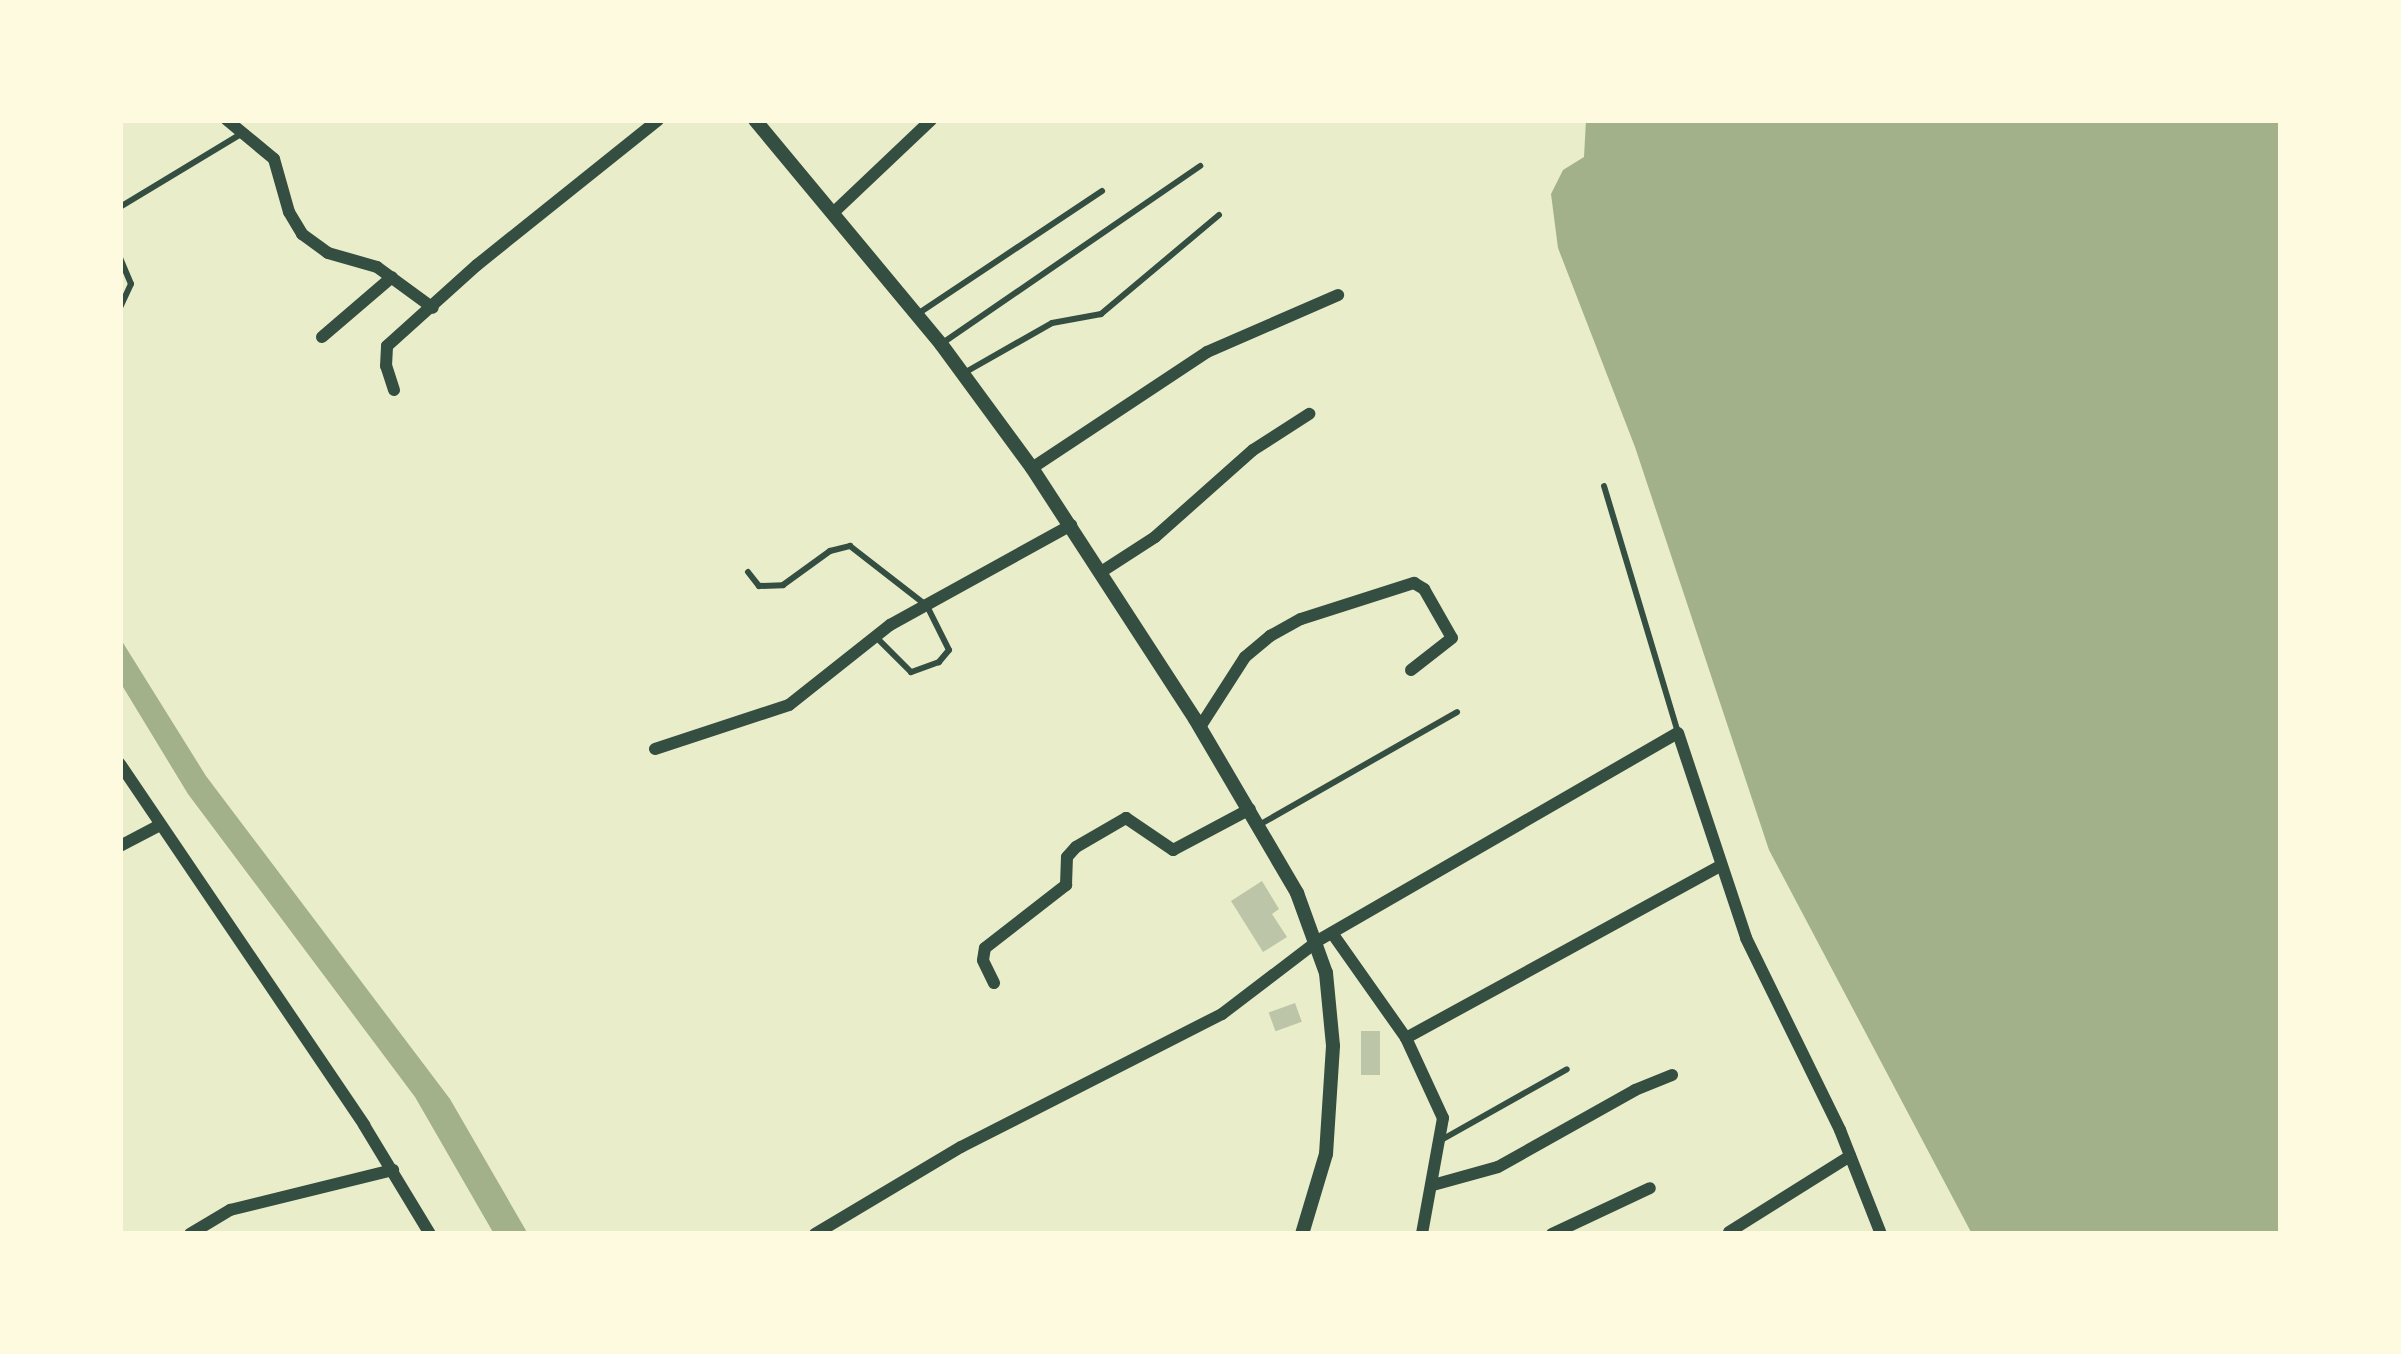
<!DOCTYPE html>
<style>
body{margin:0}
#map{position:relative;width:2401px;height:1354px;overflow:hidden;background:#e9edc9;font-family:"IBM Plex Serif",serif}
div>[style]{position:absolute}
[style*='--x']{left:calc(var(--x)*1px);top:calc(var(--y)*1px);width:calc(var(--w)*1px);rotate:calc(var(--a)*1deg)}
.water>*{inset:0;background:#a3b18a}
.building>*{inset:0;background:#bcc5a7;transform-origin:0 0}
.service>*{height:6px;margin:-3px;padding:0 3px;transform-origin:3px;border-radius:3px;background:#344e41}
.minor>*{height:12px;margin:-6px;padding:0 6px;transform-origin:6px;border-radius:6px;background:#344e41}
.tertiary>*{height:14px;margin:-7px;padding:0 7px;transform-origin:7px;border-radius:7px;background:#344e41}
span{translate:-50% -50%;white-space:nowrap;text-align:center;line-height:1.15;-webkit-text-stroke:9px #fefae0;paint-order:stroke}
.frame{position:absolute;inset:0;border:123px solid #fefae0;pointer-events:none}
</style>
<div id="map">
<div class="water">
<div style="clip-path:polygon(1586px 120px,2281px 120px,2281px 1234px,1972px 1234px,1769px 850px,1635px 447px,1558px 248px,1551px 194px,1563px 170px,1584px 157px)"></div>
<div style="clip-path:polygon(120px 638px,206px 776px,450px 1099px,528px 1234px,494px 1234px,415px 1097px,188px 794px,120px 682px)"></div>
</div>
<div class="building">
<div style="clip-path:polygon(1262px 881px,1279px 909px,1272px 914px,1287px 937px,1263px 952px,1231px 901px)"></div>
<div style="left:1295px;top:1003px;width:20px;height:28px;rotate:70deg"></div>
<div style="left:1361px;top:1031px;width:19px;height:44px"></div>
</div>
<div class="service">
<div style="--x:120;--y:207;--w:141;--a:-31.1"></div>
<div style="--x:120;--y:258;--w:28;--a:67"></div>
<div style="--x:131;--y:284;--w:26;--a:115"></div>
<div style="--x:919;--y:313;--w:220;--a:-33.7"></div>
<div style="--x:944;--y:342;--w:311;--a:-34.5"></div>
<div style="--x:964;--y:373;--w:101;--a:-29.6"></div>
<div style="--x:1052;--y:323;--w:50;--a:-10.4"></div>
<div style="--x:1101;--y:314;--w:154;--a:-40"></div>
<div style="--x:1604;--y:486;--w:255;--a:73.3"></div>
<div style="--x:748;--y:572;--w:18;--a:52"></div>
<div style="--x:759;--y:586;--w:24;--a:-2"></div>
<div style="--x:783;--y:585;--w:58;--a:-35.9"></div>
<div style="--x:830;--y:551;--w:21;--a:-14"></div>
<div style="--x:850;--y:546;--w:98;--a:37.9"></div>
<div style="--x:927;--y:606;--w:49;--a:63.4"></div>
<div style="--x:949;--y:650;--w:16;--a:130"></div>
<div style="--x:939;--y:662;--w:30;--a:160"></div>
<div style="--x:911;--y:672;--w:48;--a:-135"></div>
<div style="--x:1259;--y:825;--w:228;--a:-29.7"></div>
<div style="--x:1443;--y:1139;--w:142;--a:-29.4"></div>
</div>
<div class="minor">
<div style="--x:227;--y:120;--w:61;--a:39.7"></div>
<div style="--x:274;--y:159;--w:55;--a:74.2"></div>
<div style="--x:289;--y:212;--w:26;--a:59"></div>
<div style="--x:302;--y:234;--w:32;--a:36"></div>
<div style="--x:328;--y:253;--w:51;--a:15.9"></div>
<div style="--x:377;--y:267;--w:69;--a:36.2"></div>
<div style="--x:833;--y:213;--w:135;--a:-43.5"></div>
<div style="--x:322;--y:337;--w:92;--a:-40.6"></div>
<div style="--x:394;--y:390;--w:25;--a:-108"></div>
<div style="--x:386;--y:366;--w:20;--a:-87"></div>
<div style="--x:387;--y:346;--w:121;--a:-42"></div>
<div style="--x:477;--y:265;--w:232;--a:-38.7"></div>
<div style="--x:1032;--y:468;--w:210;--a:-33.5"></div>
<div style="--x:1207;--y:352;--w:143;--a:-23.5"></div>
<div style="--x:1101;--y:572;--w:64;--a:-32.9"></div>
<div style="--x:1155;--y:537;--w:131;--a:-41.6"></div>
<div style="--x:1253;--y:450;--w:67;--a:-32.7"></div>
<div style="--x:1200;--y:727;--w:83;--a:-57.3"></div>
<div style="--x:1245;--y:657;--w:33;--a:-40"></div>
<div style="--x:1270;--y:636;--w:35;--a:-29"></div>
<div style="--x:1301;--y:619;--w:119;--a:-17.7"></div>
<div style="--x:1414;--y:583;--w:12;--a:31"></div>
<div style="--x:1424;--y:589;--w:56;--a:60.3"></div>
<div style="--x:1452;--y:638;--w:52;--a:142"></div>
<div style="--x:655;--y:749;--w:141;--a:-18.2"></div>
<div style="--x:789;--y:705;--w:129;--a:-38.4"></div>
<div style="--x:890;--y:625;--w:207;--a:-28.9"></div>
<div style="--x:120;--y:764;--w:436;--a:55.9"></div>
<div style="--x:364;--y:1125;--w:127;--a:58.8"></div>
<div style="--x:120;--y:846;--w:45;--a:-27.7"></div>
<div style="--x:1332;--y:933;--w:128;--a:54.8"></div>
<div style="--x:1406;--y:1038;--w:88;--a:65.2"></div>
<div style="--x:1443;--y:1118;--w:118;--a:100.3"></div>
<div style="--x:994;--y:983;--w:25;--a:-116"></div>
<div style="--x:983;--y:960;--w:12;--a:-81"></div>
<div style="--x:985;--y:948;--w:103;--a:-37.9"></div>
<div style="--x:1066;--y:885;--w:28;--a:-88"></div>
<div style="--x:1067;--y:857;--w:13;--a:-48"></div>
<div style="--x:1076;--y:847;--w:58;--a:-30.1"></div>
<div style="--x:1126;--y:818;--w:57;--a:34.2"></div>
<div style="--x:1173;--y:850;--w:87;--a:-28"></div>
<div style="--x:1406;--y:1038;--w:356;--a:-28.7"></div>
<div style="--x:1433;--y:1185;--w:67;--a:-15.5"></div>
<div style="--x:1498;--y:1167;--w:157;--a:-29.3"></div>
<div style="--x:1635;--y:1090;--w:40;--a:-22"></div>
<div style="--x:1729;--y:1232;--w:143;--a:-32.1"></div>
<div style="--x:190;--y:1234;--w:47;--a:-31"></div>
<div style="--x:230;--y:1210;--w:168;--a:-13.8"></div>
<div style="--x:815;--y:1234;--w:170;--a:-30.8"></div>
<div style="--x:961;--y:1147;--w:293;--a:-27"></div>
<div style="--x:1222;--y:1014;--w:122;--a:-37.3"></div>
<div style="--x:1319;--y:940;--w:414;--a:-30"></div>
<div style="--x:1678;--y:733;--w:216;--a:71.6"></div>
<div style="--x:1746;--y:938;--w:214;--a:63.9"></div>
<div style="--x:1840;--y:1130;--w:112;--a:68.5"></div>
<div style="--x:1552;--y:1234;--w:108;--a:-25.1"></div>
</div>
<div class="tertiary">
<div style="--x:755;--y:120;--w:291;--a:50.3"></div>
<div style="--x:941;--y:344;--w:154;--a:53.7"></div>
<div style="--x:1032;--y:468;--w:299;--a:57"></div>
<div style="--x:1195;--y:719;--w:202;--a:59.6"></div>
<div style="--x:1297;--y:893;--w:85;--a:70.1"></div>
<div style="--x:1326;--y:973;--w:73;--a:84.5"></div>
<div style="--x:1333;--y:1046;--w:108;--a:93.7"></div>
<div style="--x:1326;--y:1154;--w:84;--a:106.7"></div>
</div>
<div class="frame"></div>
</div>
